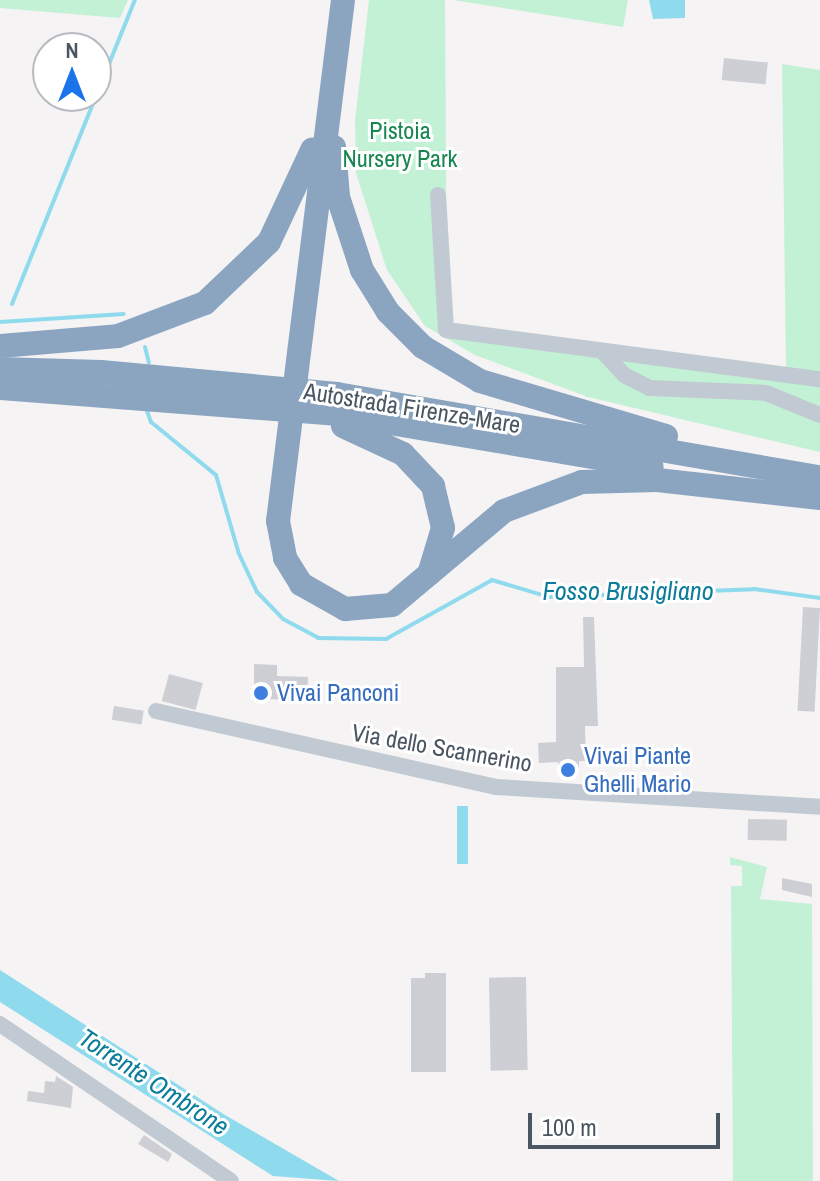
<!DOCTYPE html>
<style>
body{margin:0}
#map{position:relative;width:820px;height:1181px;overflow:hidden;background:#f5f3f3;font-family:"Archivo Narrow",sans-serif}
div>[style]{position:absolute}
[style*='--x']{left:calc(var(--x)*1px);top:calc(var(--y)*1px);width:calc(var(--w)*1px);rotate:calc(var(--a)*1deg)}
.green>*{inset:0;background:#c3f1d5}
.water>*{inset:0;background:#90daee;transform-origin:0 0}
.stream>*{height:4px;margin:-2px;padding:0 2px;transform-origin:2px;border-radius:2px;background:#90daee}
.building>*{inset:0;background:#cdcfd5;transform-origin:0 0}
.minor>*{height:16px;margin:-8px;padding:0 8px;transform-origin:8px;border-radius:8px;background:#c1cad2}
.highway>*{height:24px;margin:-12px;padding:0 12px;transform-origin:12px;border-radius:12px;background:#8ba5c1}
.dots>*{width:22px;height:22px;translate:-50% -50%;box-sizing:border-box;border:4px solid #fff;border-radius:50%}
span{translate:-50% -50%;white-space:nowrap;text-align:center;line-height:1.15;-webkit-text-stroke:6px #fff;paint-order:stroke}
.park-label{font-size:24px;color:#17864f}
.street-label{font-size:24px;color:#4a5661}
.shop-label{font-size:24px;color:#366cbe}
.left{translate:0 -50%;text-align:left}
.water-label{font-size:26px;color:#0c7c9b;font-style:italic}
.north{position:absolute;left:32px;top:32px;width:80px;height:80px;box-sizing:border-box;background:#fff;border:2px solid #b7bbc0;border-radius:50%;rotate:0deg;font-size:22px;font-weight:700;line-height:32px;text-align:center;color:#4a5661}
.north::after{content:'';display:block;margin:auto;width:28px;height:36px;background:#1a73e8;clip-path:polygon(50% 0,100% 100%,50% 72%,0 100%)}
.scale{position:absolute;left:528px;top:1113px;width:192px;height:36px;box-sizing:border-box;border:4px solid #4a5661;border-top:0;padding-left:10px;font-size:24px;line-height:28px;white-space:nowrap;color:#4a5661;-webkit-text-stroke:6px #fff;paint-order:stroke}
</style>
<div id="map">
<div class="green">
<div style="clip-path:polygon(0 0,128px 0,120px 18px,0 8px)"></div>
<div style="clip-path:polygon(369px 0,445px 0,447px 326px,786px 369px,782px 64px,820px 70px,820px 452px,588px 397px,475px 355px,425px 326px,387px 270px,356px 173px,355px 121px)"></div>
<div style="clip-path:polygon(453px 0,628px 0,623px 27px)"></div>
<div style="clip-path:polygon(730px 857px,767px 867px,760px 899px,812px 904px,813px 1181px,733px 1181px,731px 886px,742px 886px,742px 866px,730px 865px)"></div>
</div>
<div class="water">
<div style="clip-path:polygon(649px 0,685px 0,685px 18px,653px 19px)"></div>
<div style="left:457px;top:806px;width:11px;height:58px"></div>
<div style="clip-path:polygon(0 970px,225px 1115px,339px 1181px,273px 1176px,0 1002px)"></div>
</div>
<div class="stream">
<div style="--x:12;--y:304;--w:328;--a:-68"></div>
<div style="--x:0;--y:322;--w:124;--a:-3.7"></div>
<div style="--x:145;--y:347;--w:16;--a:76"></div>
<div style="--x:147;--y:411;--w:12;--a:70"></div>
<div style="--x:151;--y:422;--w:84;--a:39.2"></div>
<div style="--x:216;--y:475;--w:82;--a:73.8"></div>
<div style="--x:239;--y:554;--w:42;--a:64.7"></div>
<div style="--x:257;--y:592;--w:37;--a:46"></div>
<div style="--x:283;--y:619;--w:40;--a:28"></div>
<div style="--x:318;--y:638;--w:68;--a:0.8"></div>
<div style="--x:386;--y:639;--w:121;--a:-29.1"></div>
<div style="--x:492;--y:580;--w:59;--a:16.6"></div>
<div style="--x:549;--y:597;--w:205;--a:-2.2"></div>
<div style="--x:754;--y:589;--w:67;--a:7.8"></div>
</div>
<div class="building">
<div style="left:724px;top:58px;width:44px;height:22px;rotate:6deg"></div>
<div style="left:803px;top:607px;width:17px;height:104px;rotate:3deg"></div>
<div style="clip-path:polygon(583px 617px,594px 617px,598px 726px,585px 726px,586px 761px,579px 761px,579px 773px,558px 774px,558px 762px,539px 763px,538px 743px,556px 742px,556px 667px,584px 667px)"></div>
<div style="clip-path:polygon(254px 664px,277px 665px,277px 676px,308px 677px,307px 700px,254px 699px)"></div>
<div style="left:169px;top:674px;width:35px;height:28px;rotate:15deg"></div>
<div style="left:114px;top:706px;width:30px;height:14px;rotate:9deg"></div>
<div style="left:748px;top:819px;width:39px;height:21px;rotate:1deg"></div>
<div style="clip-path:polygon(782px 878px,812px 884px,812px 897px,782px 890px)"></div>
<div style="clip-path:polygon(425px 973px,446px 973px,446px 1072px,411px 1072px,411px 978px,425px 978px)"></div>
<div style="left:526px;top:977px;width:93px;height:37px;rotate:89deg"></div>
<div style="clip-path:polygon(56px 1076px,73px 1087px,71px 1108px,27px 1101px,28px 1091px,44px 1093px,45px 1081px,55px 1082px)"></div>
<div style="clip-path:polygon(144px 1135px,172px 1154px,168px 1162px,138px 1144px)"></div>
</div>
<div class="minor">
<div style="--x:438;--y:195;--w:135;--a:86.6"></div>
<div style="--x:446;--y:330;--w:377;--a:7.5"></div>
<div style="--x:602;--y:351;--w:33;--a:47"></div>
<div style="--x:624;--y:375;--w:28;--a:27"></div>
<div style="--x:649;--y:388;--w:117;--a:2.4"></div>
<div style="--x:766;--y:393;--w:58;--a:22.2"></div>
<div style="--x:156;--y:711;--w:348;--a:12.6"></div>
<div style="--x:496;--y:787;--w:325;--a:3.5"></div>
<div style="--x:0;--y:1024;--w:279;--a:34.2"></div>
</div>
<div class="highway">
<div style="--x:343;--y:0;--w:525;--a:97.11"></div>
<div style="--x:278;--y:521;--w:38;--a:79"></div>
<div style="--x:285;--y:558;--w:31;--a:58"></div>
<div style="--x:301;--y:584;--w:51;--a:29.6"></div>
<div style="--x:345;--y:609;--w:47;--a:-4.9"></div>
<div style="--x:392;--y:605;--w:146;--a:-40"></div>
<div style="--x:504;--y:511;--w:83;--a:-20.4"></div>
<div style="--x:582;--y:482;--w:75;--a:-1.5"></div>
<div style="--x:657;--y:480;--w:164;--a:6.3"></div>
<div style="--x:334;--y:147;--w:50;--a:85.4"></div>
<div style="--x:338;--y:197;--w:77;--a:71.8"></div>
<div style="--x:362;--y:270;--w:49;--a:58.2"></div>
<div style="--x:388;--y:312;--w:49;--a:45"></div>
<div style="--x:423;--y:347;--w:66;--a:30.8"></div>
<div style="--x:480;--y:381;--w:194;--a:16.5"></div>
<div style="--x:0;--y:346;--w:118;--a:-4.8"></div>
<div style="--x:118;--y:336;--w:93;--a:-20.8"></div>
<div style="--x:205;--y:303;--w:88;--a:-43.6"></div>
<div style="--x:269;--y:242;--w:102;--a:-64.9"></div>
<div style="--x:0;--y:369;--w:101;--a:1.7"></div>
<div style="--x:101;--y:372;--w:237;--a:5.3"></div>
<div style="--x:337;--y:394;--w:490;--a:9.8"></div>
<div style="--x:0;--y:388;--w:337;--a:4.4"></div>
<div style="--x:336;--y:414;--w:320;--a:9.5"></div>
<div style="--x:343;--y:426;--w:66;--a:25"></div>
<div style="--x:403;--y:454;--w:44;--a:46.8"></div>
<div style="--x:433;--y:486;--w:43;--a:76.6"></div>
<div style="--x:443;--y:528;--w:48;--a:106.9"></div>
</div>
<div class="dots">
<div style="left:261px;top:693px;background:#3f7fe0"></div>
<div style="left:568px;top:770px;background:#3f7fe0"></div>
</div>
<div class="park-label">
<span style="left:400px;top:145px">Pistoia<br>Nursery Park</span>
</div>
<div class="street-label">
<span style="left:412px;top:408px;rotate:9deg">Autostrada Firenze-Mare</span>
<span style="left:442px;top:748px;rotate:10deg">Via dello Scannerino</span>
</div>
<div class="shop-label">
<span class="left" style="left:277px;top:693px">Vivai Panconi</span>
<span class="left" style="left:584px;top:770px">Vivai Piante<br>Ghelli Mario</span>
</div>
<div class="water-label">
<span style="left:628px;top:591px">Fosso Brusigliano</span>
<span style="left:154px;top:1082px;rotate:33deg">Torrente Ombrone</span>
</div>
<div class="north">N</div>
<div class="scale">100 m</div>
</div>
